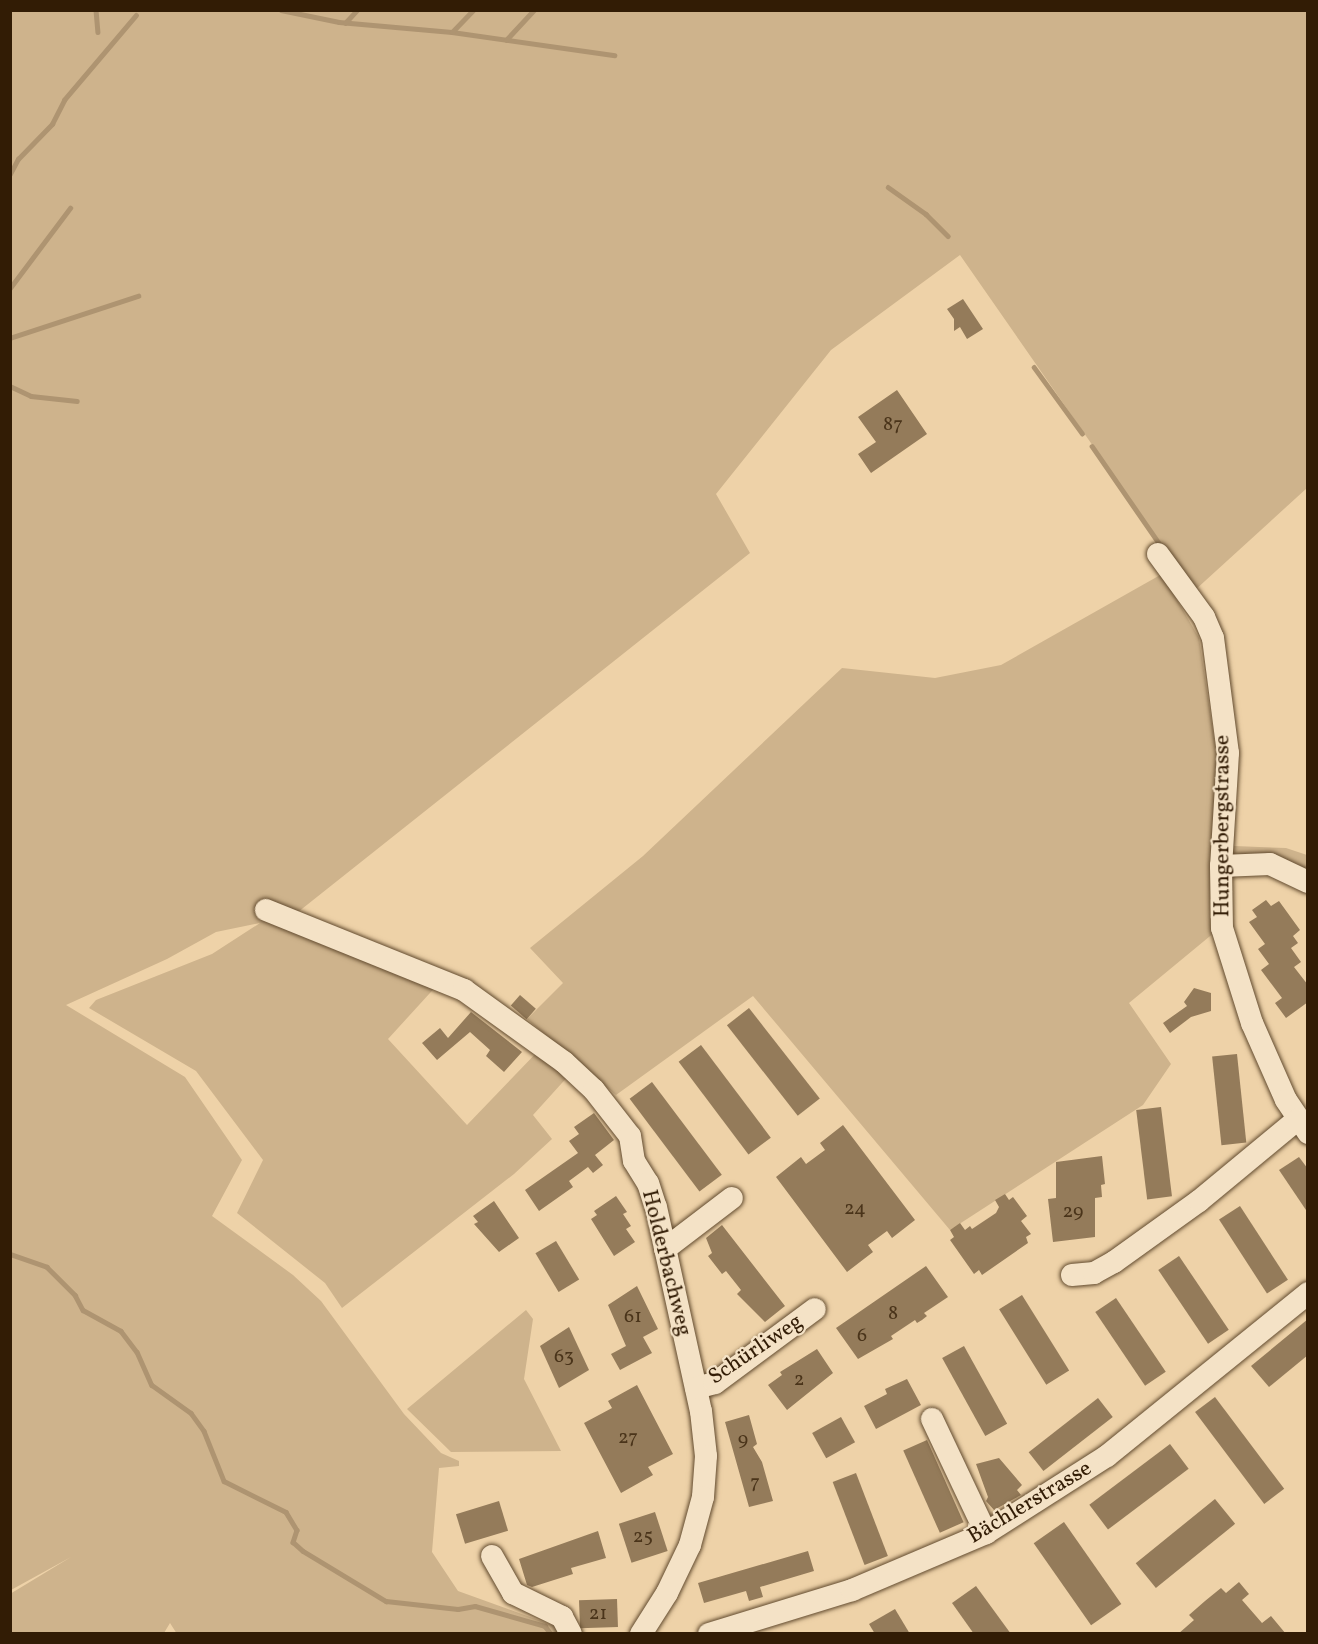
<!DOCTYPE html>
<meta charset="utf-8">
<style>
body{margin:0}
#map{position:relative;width:1318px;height:1644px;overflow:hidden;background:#eed2a8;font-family:Vollkorn,serif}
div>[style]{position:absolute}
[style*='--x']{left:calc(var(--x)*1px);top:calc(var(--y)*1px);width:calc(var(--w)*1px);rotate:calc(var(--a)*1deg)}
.green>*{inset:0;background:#ceb38c}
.stream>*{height:4.5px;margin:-2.25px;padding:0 2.25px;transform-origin:2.25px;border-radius:2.25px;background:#ae9471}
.building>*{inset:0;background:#947b5a;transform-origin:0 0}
.roads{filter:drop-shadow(0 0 2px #614a2e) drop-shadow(0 0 2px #614a2e)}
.minor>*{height:22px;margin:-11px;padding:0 11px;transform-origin:11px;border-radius:11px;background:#f4e2c6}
span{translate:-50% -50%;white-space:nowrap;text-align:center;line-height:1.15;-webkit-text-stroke:4.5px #f4e2c6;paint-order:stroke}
.number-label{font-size:20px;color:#4a341a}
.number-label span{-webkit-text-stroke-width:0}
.street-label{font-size:22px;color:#321c05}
.frame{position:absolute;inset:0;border:12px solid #321c05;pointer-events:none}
</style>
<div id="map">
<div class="green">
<div style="clip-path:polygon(11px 11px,1307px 11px,1307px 488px,1194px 591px,960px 255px,831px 350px,716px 494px,750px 553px,293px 916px,440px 982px,388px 1039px,467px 1125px,541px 1048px,571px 1073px,533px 1115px,552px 1139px,514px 1174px,342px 1308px,325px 1283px,237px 1213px,263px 1160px,196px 1071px,89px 1008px,96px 1000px,212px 954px,260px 923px,216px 932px,167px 959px,66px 1005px,185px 1077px,242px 1160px,212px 1216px,293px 1275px,321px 1301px,404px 1414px,441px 1453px,459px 1461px,459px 1466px,439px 1468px,432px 1552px,458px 1591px,563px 1629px,564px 1633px,177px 1634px,170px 1623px,164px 1633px,11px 1633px,10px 1594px,71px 1557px,11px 1590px)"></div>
<div style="clip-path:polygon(1162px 574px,1199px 638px,1217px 758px,1215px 932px,1129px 1003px,1171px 1064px,1143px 1105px,950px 1230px,753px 996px,616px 1095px,527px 1019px,563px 983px,530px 948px,643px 856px,842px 668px,935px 678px,1001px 665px)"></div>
<div style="clip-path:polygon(1238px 750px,1234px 846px,1286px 848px,1307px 855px,1307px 876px,1226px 862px)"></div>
<div style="clip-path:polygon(526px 1310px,533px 1319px,524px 1379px,561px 1451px,451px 1452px,407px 1409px)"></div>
</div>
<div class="stream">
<div style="--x:96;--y:10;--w:22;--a:85"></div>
<div style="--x:281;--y:10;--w:59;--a:11.7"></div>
<div style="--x:339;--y:22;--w:113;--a:5.1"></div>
<div style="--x:452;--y:32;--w:164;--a:8.1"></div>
<div style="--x:345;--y:23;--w:18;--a:-47"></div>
<div style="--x:452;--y:32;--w:30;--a:-46"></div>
<div style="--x:506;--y:40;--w:41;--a:-47"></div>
<div style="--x:10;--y:174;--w:17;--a:-62"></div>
<div style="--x:18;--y:159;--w:49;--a:-45.8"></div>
<div style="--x:52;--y:124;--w:27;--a:-63"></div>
<div style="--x:64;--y:100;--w:111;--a:-49.7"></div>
<div style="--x:888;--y:187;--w:47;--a:35.4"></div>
<div style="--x:926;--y:214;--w:31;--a:45"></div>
<div style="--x:10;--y:288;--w:100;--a:-53.1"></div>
<div style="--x:10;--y:338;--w:135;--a:-18.2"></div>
<div style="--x:1034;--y:367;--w:82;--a:54"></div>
<div style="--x:10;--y:386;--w:23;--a:25"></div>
<div style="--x:31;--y:396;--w:46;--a:6.2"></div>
<div style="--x:1092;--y:446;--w:121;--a:55.4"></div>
<div style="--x:10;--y:1254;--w:39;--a:19"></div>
<div style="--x:47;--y:1267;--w:40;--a:45"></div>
<div style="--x:75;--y:1295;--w:17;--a:62"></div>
<div style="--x:83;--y:1310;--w:43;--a:28.9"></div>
<div style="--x:121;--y:1331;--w:26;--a:53"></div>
<div style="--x:137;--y:1352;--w:36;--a:66"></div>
<div style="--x:152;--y:1385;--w:48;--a:35.7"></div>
<div style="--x:191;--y:1413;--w:22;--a:54"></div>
<div style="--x:204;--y:1431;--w:54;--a:68.2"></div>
<div style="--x:224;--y:1481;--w:69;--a:26.6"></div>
<div style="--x:286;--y:1512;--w:21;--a:59"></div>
<div style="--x:297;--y:1530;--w:13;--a:108"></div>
<div style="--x:293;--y:1542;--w:13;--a:42"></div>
<div style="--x:303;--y:1551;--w:97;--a:31.1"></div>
<div style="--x:386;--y:1601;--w:72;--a:6.3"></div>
<div style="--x:458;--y:1609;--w:17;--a:-10"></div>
<div style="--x:475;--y:1606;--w:73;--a:15.9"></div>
<div style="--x:545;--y:1626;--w:10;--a:53"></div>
</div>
<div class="building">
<div style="clip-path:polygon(963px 299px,983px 329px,967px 339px,960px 327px,954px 331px,954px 319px,947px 309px)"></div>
<div style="clip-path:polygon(897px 390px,927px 434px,871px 473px,858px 454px,876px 442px,858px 417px)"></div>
<div style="clip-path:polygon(1266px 900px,1271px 906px,1279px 901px,1300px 930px,1293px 936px,1298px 943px,1291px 948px,1301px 962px,1294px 967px,1308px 985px,1308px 1002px,1286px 1018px,1275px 1003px,1282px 998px,1261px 970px,1269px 964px,1258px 949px,1265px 944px,1249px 922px,1257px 917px,1252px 910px)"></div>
<div style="clip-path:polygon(1194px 988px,1211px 993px,1211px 1011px,1191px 1017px,1170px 1033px,1163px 1023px,1187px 1006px,1184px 1002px)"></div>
<div style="left:520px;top:995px;width:21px;height:14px;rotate:41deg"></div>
<div style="left:749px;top:1008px;width:115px;height:28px;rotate:52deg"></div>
<div style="clip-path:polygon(471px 1012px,522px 1052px,504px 1072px,486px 1056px,490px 1050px,470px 1032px,437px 1060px,422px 1043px,440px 1028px,448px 1038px)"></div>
<div style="left:701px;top:1045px;width:116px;height:28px;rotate:53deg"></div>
<div style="left:1237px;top:1054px;width:89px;height:25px;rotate:84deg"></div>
<div style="left:652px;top:1082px;width:116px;height:28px;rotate:53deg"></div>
<div style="left:1161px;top:1107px;width:90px;height:25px;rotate:83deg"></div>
<div style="clip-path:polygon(594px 1113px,614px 1140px,595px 1155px,603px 1165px,593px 1173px,588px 1167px,569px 1181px,573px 1187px,539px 1211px,525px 1190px,578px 1153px,569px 1141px,579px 1134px,574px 1127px)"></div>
<div style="clip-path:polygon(843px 1125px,915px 1220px,892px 1238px,887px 1231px,868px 1245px,873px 1252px,847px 1272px,776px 1177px,801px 1157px,806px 1164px,825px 1150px,820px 1143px)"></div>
<div style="clip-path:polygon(1102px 1156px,1105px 1184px,1101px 1185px,1102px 1197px,1095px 1198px,1095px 1237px,1053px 1242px,1048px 1199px,1056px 1198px,1056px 1162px)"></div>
<div style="clip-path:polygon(1299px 1157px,1308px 1169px,1308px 1213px,1279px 1170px)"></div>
<div style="clip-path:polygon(1005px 1194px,1009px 1200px,1013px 1197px,1027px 1216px,1021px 1221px,1031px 1234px,1026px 1237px,1028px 1243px,982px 1275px,979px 1270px,974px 1274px,950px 1240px,954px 1237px,950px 1230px,960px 1223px,965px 1230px,970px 1226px,972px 1229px,996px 1213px,999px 1207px,995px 1200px)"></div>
<div style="clip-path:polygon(616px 1196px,627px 1212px,623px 1214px,631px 1226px,626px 1229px,635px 1242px,614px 1256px,591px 1219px,597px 1215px,594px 1211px)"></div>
<div style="clip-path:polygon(494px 1201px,519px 1238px,499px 1252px,474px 1224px,478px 1222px,473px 1216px)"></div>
<div style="left:1240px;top:1206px;width:88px;height:25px;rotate:57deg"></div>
<div style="clip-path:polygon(722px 1225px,785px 1306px,765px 1322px,737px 1294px,741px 1290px,726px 1271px,722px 1274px,708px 1256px,712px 1253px,706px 1238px)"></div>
<div style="left:556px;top:1241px;width:45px;height:24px;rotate:59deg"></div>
<div style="left:1179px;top:1256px;width:89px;height:25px;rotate:56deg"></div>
<div style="clip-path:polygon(926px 1266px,948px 1297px,924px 1313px,927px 1316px,922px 1320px,917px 1323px,915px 1320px,891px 1336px,893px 1339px,858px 1359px,836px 1328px)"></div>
<div style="clip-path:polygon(637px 1286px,658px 1329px,643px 1337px,652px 1353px,620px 1370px,611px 1354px,626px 1346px,608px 1305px)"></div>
<div style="left:1022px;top:1295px;width:89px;height:27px;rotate:58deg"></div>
<div style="left:1116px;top:1298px;width:89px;height:25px;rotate:56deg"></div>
<div style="clip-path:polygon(1308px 1319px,1308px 1355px,1269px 1387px,1251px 1366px)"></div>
<div style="clip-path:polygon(569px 1327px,589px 1370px,559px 1388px,540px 1346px)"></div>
<div style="left:964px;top:1346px;width:89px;height:25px;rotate:61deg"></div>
<div style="clip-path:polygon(817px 1349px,833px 1373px,787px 1410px,768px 1385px,782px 1375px,780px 1372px)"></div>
<div style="clip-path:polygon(907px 1379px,921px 1405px,876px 1429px,864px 1406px,887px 1394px,885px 1389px)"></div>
<div style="clip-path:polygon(637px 1385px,673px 1454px,648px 1467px,653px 1475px,621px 1493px,584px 1423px,612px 1408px,608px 1401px)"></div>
<div style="left:1215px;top:1397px;width:115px;height:25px;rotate:53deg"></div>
<div style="left:1098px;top:1398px;width:24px;height:88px;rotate:52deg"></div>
<div style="clip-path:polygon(749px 1415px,757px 1444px,753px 1447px,762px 1462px,773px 1501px,749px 1507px,725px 1422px)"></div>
<div style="left:841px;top:1417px;width:29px;height:33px;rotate:61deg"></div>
<div style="left:927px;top:1440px;width:90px;height:26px;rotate:66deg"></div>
<div style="left:1170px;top:1444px;width:31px;height:101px;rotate:53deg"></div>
<div style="clip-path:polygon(999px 1458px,1022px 1485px,1017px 1490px,1021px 1495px,994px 1510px,986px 1501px,988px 1497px,976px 1464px)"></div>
<div style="left:856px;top:1473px;width:89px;height:25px;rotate:69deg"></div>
<div style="left:1215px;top:1499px;width:32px;height:102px;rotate:51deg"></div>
<div style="left:499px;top:1501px;width:31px;height:45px;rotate:73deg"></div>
<div style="left:655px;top:1512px;width:41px;height:38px;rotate:72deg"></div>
<div style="left:1064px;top:1522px;width:100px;height:37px;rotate:55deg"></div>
<div style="clip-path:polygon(598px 1531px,606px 1558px,571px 1568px,573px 1574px,532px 1587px,527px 1585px,519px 1559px)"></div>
<div style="clip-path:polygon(808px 1551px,814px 1571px,760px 1587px,763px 1597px,749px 1601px,746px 1591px,704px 1603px,698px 1583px)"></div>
<div style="clip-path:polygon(1239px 1582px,1249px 1594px,1242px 1600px,1262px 1623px,1271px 1616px,1286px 1634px,1178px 1634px,1194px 1620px,1189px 1615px,1205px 1601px,1221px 1588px,1226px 1593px)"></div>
<div style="clip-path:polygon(976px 1586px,1011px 1634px,974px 1634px,952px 1603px)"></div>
<div style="left:617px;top:1599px;width:28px;height:38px;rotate:88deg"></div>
<div style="clip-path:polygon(895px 1609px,910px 1634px,875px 1634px,869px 1624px)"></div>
</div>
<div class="roads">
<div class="minor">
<div style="--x:1158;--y:554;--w:78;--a:53.9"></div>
<div style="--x:1204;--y:617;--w:23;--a:67"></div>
<div style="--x:1213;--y:638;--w:116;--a:82.6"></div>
<div style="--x:1228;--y:753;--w:113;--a:93.5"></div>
<div style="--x:1221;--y:866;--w:62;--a:89.1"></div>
<div style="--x:1222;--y:928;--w:100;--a:72.5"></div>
<div style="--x:1252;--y:1023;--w:84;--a:66.2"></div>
<div style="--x:1286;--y:1100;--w:40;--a:56"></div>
<div style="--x:1221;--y:866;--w:49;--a:-2.3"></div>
<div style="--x:1270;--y:864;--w:42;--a:25.3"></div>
<div style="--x:266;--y:910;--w:214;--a:22"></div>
<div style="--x:464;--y:990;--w:123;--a:35.8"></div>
<div style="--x:564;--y:1062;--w:41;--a:43"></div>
<div style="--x:594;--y:1090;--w:58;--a:52"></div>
<div style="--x:630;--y:1136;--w:25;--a:81"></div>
<div style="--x:634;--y:1161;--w:26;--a:58"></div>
<div style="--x:648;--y:1183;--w:25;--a:72"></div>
<div style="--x:656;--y:1207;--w:209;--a:77.6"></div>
<div style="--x:701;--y:1411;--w:45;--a:83.7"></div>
<div style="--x:706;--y:1456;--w:41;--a:94.2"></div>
<div style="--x:703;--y:1497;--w:50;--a:105.2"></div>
<div style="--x:690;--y:1545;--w:53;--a:115.6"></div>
<div style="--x:667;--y:1593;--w:49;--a:122.4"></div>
<div style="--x:665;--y:1249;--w:84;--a:-37.3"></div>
<div style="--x:1072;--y:1275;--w:22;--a:-5"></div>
<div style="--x:1094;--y:1273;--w:23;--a:-29"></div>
<div style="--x:1114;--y:1262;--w:105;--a:-35.7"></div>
<div style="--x:1199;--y:1201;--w:127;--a:-39.6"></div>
<div style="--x:696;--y:1388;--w:20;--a:-15"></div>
<div style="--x:715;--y:1383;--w:124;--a:-36.5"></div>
<div style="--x:932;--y:1419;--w:126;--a:64.7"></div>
<div style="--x:492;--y:1556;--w:43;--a:60.4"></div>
<div style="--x:513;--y:1593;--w:55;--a:26.1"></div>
<div style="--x:562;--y:1617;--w:19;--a:62"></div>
<div style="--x:709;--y:1634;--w:150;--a:-17.1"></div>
<div style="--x:852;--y:1590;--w:146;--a:-23"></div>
<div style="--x:986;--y:1533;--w:143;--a:-32.5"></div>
<div style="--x:1107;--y:1456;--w:259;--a:-39"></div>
</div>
</div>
<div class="number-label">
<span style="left:893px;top:425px">87</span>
<span style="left:855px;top:1209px">24</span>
<span style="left:1073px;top:1212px">29</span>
<span style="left:893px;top:1314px">8</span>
<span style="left:633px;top:1317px">61</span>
<span style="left:862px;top:1336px">6</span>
<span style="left:564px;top:1357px">63</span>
<span style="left:799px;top:1380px">2</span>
<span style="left:628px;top:1438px">27</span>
<span style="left:743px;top:1440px">9</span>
<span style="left:755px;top:1483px">7</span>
<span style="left:643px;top:1537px">25</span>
<span style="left:598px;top:1614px">21</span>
</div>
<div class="street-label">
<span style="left:1223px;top:826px;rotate:-90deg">Hungerbergstrasse</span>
<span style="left:666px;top:1263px;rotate:76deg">Holderbachweg</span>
<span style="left:756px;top:1350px;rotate:-34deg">Schürliweg</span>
<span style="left:1030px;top:1503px;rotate:-31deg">Bächlerstrasse</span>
</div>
<div class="frame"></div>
</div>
